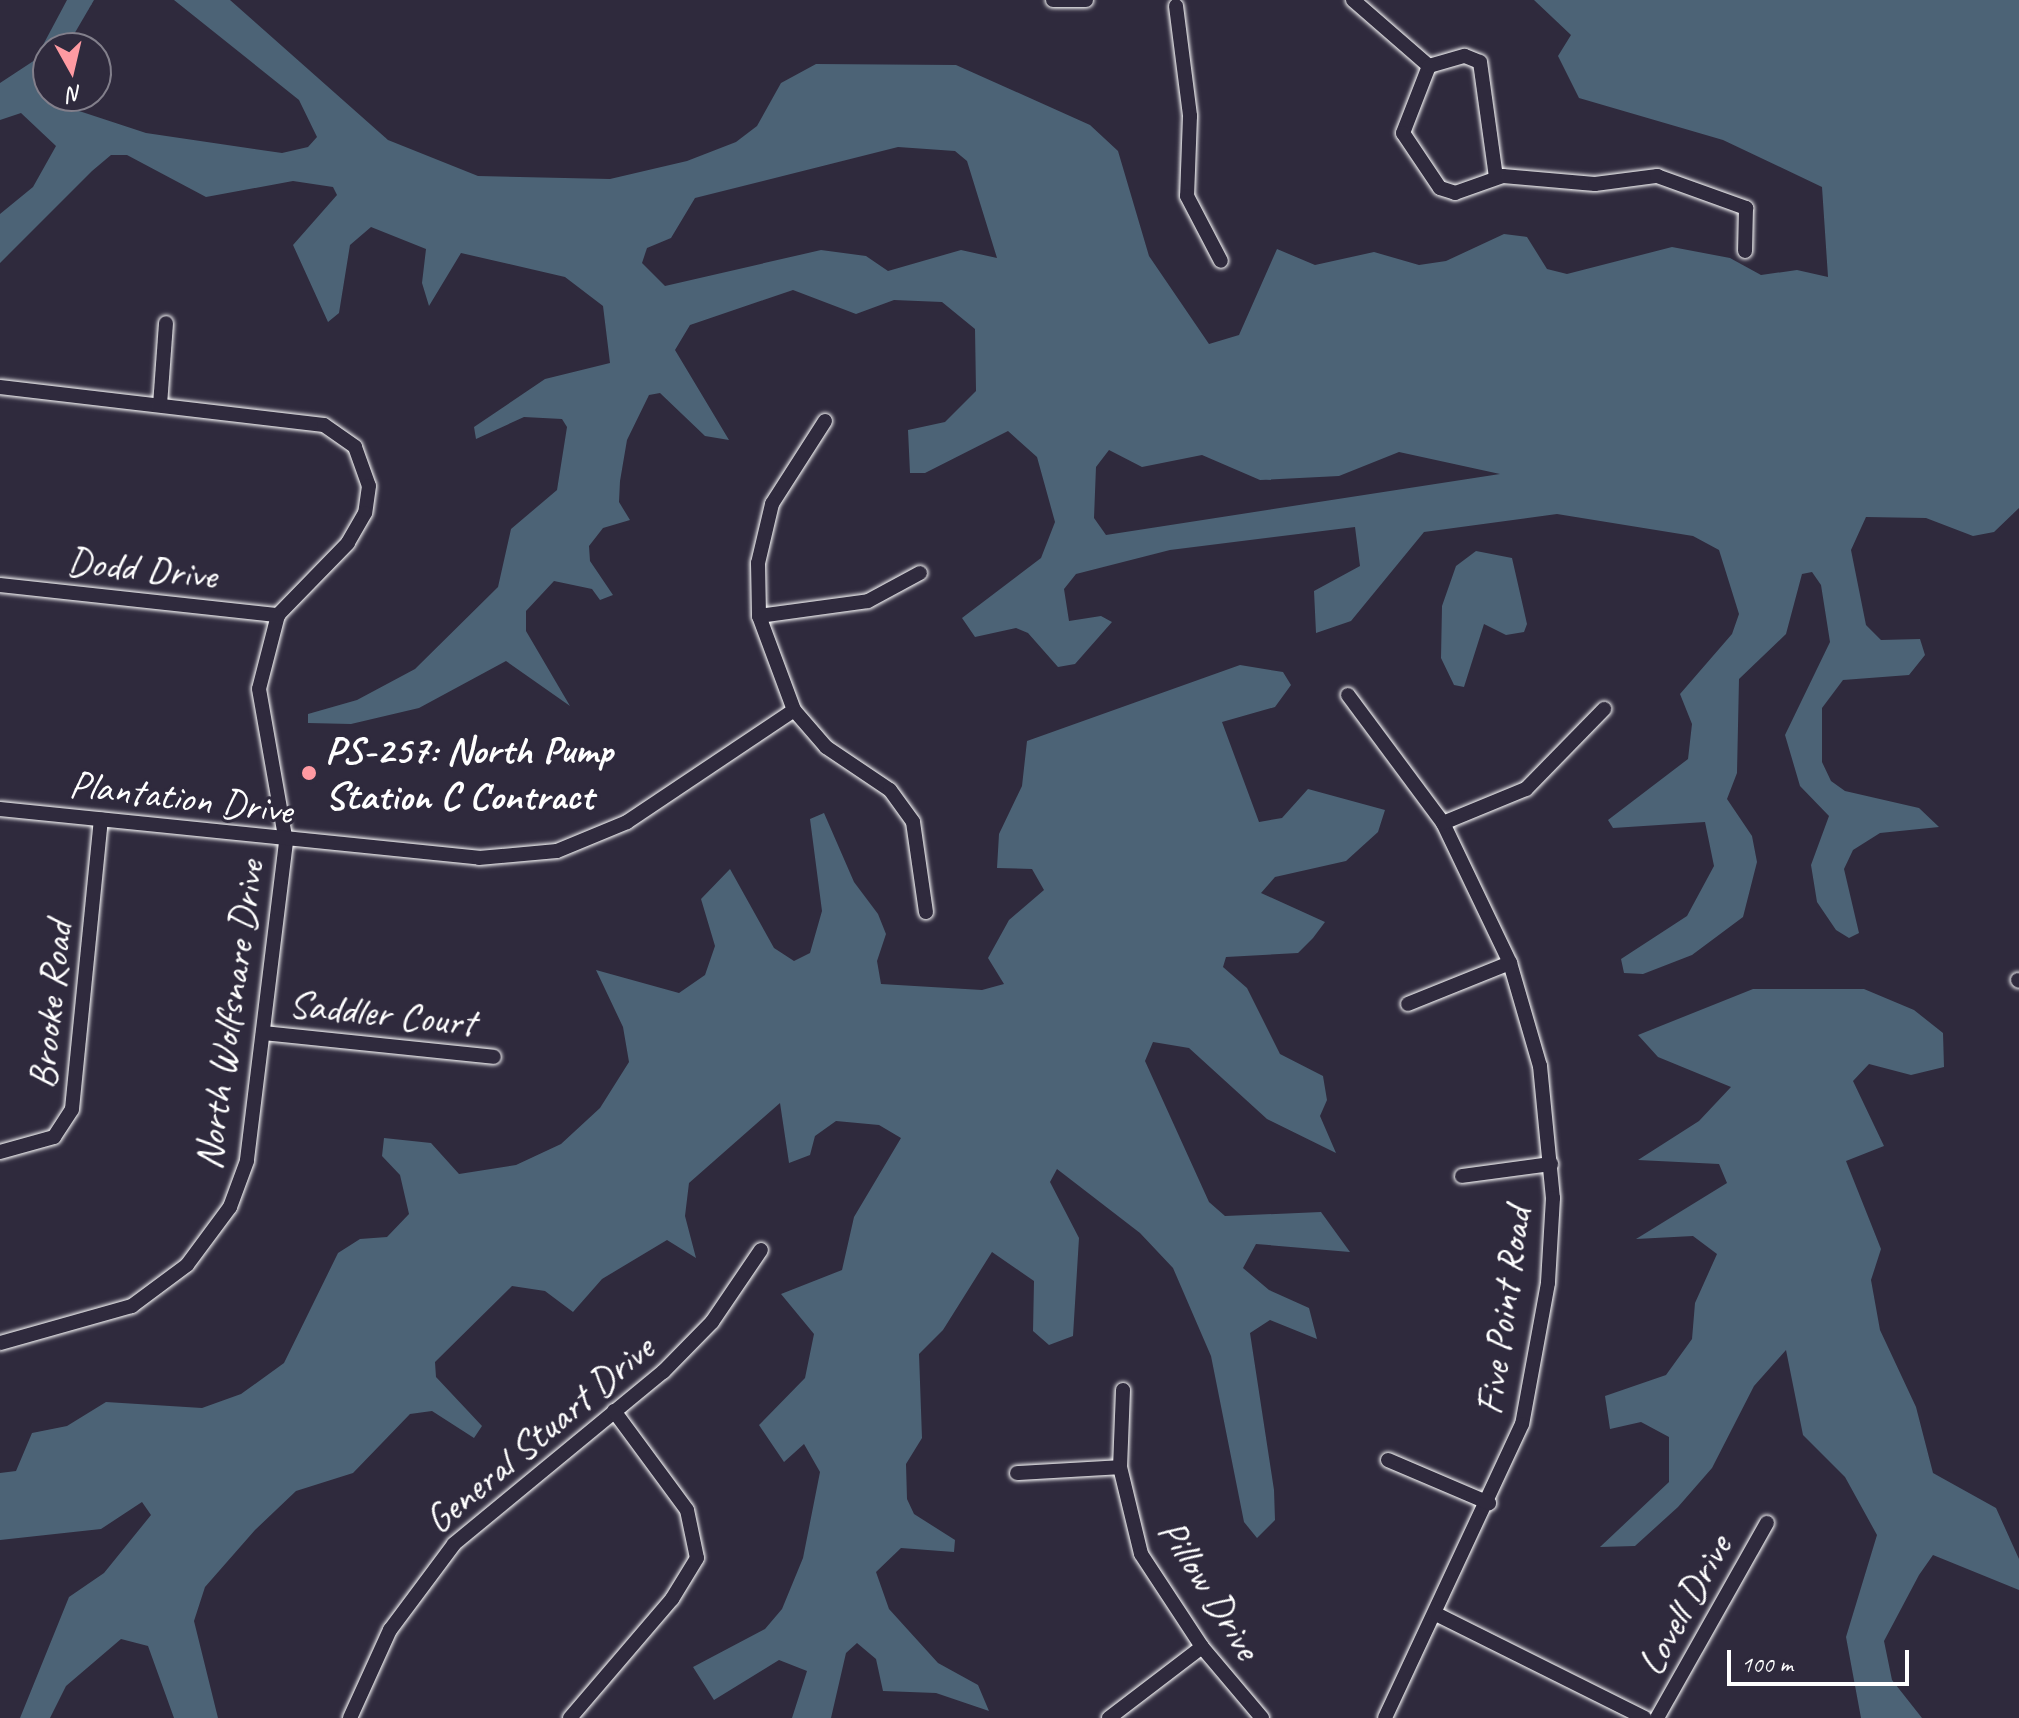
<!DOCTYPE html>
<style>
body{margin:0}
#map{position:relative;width:2019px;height:1718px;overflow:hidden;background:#2f2a3d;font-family:Caveat,sans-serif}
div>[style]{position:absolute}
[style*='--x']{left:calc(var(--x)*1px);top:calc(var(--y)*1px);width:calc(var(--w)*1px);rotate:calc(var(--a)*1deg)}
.water>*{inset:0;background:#4c6376}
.roads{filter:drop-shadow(0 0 2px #fff) drop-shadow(0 0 2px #fff)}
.minor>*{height:14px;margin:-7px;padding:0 7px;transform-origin:7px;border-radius:7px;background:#2f2a3d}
.dots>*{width:22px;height:22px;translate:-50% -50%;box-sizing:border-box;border:4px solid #2f2a3d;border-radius:50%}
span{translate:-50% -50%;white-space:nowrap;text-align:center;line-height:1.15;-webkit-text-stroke:6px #2f2a3d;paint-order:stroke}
.street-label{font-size:40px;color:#fff}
.poi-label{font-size:40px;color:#fff;font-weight:700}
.left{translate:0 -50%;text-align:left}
.north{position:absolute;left:32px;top:32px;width:80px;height:80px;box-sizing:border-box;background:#2f2a3d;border:2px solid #827f8b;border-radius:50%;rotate:172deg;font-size:22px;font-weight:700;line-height:32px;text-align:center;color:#fff}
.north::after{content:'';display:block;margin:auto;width:28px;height:36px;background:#ff9aa2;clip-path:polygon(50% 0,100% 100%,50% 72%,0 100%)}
.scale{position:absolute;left:1727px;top:1650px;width:182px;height:36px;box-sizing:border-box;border:4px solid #fff;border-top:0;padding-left:10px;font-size:24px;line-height:28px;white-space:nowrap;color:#fff;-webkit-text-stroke:6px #2f2a3d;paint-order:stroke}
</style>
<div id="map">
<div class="water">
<div style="clip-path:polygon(evenodd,67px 0,94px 0,66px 48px,48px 48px,48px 96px,73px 109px,146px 133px,282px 153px,308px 147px,317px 137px,299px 100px,174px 0,230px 0,388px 140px,478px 176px,610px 179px,687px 161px,736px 142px,757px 126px,781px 83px,816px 64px,956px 65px,1090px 125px,1118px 151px,1149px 256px,1209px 344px,1239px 335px,1277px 249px,1315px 265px,1374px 252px,1419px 265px,1446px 261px,1504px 234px,1527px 237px,1547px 269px,1567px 274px,1672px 247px,1730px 258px,1761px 275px,1797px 270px,1828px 277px,1822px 187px,1723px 140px,1579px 98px,1558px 56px,1571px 35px,1534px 0,2019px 0,2019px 508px,1994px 532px,1973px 536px,1926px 518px,1866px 517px,1851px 550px,1866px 625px,1881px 640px,1920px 639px,1925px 655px,1909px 675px,1843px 680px,1822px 708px,1822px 762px,1831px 781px,1845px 791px,1919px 808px,1939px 827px,1880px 833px,1853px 850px,1844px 869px,1859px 933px,1849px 938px,1836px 930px,1817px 902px,1811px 865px,1829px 816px,1800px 786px,1785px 735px,1830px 642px,1821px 585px,1812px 572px,1802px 574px,1786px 634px,1739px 679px,1737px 773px,1727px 799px,1752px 836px,1757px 862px,1743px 917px,1692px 955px,1643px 974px,1624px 973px,1621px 959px,1687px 916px,1714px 866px,1705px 822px,1613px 828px,1608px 820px,1688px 759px,1692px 724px,1680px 694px,1732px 634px,1739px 614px,1719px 550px,1693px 536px,1557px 514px,1424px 532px,1351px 621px,1316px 633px,1314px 591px,1360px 566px,1355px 527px,1170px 550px,1076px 574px,1064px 589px,1069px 621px,1101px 616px,1112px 622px,1075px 664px,1058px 667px,1028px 633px,1016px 628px,975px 637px,962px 618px,1041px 558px,1055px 522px,1037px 457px,1008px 431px,925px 473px,910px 473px,908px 430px,945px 422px,976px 391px,975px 329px,942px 302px,894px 300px,856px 314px,793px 290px,690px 325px,675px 350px,729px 440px,705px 436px,660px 393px,649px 395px,627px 440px,620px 481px,619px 502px,630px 520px,603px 528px,589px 546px,590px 561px,613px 595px,600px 600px,592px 589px,554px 581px,526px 611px,526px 631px,570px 706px,506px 661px,419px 708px,351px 724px,308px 723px,308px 714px,357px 700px,415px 669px,498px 587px,511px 529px,557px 490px,567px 427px,562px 419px,524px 417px,476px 439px,474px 427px,545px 379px,610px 363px,603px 306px,565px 277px,461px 253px,429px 306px,422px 283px,426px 249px,371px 227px,350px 245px,339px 313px,328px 322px,293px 245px,337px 195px,333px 187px,293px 181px,206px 197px,127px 155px,111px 155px,92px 171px,0 263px,0 214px,33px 187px,56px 146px,21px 113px,0 120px,0 83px,35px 60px,67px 0,898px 147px,955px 151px,967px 161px,997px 258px,961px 250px,888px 271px,866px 256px,821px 250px,665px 286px,642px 263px,647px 248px,671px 238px,695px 198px,898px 147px,67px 0,1109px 450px,1142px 467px,1202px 455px,1260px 480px,1339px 476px,1399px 452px,1500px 474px,1106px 535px,1094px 518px,1096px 467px,1109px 450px)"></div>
<div style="clip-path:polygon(1476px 551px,1512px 558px,1527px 624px,1524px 632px,1506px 635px,1484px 624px,1464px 687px,1454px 685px,1441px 658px,1442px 606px,1456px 566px)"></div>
<div style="clip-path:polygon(1240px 665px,1283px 672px,1291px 685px,1275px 707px,1222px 722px,1259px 822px,1282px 818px,1308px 789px,1385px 810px,1378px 832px,1346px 861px,1275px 877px,1261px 893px,1325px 922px,1313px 938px,1298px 953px,1226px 957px,1223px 967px,1247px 988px,1280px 1054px,1323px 1076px,1327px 1100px,1320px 1116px,1336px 1153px,1267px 1119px,1189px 1048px,1153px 1042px,1145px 1061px,1209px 1202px,1225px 1216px,1321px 1212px,1350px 1252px,1256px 1244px,1243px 1268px,1269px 1290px,1309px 1308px,1317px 1339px,1270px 1320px,1250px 1333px,1274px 1490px,1275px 1520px,1257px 1538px,1244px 1522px,1211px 1356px,1173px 1268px,1140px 1233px,1057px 1169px,1050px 1182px,1079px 1238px,1073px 1336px,1049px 1345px,1033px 1331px,1034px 1281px,992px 1252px,943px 1330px,919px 1354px,922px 1438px,906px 1464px,907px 1499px,914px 1514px,955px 1540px,954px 1552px,901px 1548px,876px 1572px,889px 1609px,938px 1663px,978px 1685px,989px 1711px,936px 1693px,883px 1691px,876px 1659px,857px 1643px,846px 1653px,831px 1718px,792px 1718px,807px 1671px,779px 1660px,714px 1700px,693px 1667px,765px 1629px,782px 1609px,803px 1558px,820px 1472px,804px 1444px,784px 1462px,759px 1425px,805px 1378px,814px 1334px,781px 1294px,842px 1270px,854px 1217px,901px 1138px,879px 1125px,836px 1121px,815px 1136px,810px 1155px,789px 1163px,780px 1103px,689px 1183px,685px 1216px,696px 1258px,667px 1240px,602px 1279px,573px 1312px,545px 1291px,512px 1286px,435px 1362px,436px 1377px,482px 1426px,474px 1438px,432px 1411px,410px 1414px,353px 1473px,296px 1491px,255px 1530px,205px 1587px,194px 1621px,218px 1718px,174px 1718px,148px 1646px,121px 1639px,66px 1686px,50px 1718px,20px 1718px,69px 1597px,104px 1573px,151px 1515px,142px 1502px,101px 1529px,0 1540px,0 1473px,16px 1471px,32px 1433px,67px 1426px,106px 1402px,202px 1408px,241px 1394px,284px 1363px,338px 1253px,360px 1239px,387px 1237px,409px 1214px,400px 1175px,382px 1156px,384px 1138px,431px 1143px,459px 1174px,516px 1165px,561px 1144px,600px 1108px,629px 1062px,623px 1027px,596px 970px,679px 993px,705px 975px,715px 946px,701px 899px,730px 869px,774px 948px,794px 961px,810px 953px,822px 911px,810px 819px,824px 813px,854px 882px,878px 914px,886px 934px,877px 961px,881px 984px,982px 990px,1004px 984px,988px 958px,1009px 920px,1044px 890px,1032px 869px,997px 868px,999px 834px,1022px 786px,1027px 741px)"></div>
<div style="clip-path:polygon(1753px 989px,1864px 989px,1914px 1010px,1943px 1033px,1944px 1067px,1911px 1075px,1869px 1064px,1853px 1081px,1884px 1146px,1846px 1161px,1881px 1249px,1871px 1280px,1880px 1330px,1916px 1407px,1933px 1473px,1996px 1508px,2019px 1559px,2019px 1590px,1933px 1555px,1919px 1575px,1884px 1641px,1892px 1680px,1922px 1718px,1861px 1718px,1846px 1637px,1877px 1535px,1845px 1477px,1803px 1435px,1786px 1350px,1754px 1386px,1712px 1468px,1678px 1507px,1635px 1546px,1600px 1547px,1669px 1482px,1669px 1437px,1641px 1422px,1610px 1429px,1605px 1396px,1666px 1375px,1692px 1339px,1695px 1303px,1717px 1254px,1693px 1236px,1636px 1239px,1727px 1183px,1719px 1164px,1638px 1160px,1699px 1121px,1731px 1087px,1658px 1057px,1638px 1035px)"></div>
</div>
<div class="roads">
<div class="minor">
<div style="--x:1053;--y:0;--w:33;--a:0"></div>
<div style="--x:1353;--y:0;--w:101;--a:41"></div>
<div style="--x:1176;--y:6;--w:111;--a:82.7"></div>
<div style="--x:1190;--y:116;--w:80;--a:92.1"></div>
<div style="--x:1187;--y:196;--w:73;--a:62.4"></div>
<div style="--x:1429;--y:66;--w:72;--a:111.2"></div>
<div style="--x:1403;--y:133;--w:66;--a:56.1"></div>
<div style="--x:1440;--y:188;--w:16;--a:18"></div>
<div style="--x:1455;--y:193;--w:51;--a:-19.5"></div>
<div style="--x:1503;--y:176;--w:92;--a:5"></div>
<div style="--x:1595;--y:184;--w:63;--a:-7.4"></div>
<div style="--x:1657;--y:176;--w:95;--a:19.8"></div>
<div style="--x:1746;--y:208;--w:43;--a:91.3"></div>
<div style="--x:1429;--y:66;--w:37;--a:-16"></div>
<div style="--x:1465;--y:56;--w:16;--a:22"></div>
<div style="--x:1480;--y:62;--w:116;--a:82.1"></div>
<div style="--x:0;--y:387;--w:326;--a:6.7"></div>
<div style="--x:324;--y:425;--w:38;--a:35"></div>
<div style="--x:355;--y:447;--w:41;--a:70.3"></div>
<div style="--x:369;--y:486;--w:27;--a:98"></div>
<div style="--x:365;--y:513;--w:34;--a:120"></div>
<div style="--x:348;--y:543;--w:100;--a:134.2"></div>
<div style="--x:278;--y:615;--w:76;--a:104.4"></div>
<div style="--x:259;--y:689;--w:155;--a:80"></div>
<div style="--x:286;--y:842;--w:321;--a:97"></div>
<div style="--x:247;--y:1161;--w:49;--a:110.3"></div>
<div style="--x:230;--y:1207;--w:72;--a:126.6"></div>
<div style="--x:187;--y:1265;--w:69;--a:143.3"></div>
<div style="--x:132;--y:1306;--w:137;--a:164.3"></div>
<div style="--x:160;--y:405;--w:82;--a:-85.8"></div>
<div style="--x:825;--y:421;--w:98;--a:122.6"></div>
<div style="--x:772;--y:504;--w:61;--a:103.3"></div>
<div style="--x:758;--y:563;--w:53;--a:88.9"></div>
<div style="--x:759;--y:616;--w:100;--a:69.6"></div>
<div style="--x:794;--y:710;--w:49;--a:49.1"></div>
<div style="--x:826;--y:747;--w:77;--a:33.9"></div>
<div style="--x:890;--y:790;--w:39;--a:54"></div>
<div style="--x:913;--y:822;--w:91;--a:81.8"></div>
<div style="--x:0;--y:585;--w:280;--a:6.2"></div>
<div style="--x:759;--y:616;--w:110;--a:-7.8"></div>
<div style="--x:868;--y:601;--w:59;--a:-28.3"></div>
<div style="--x:1348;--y:695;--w:159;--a:53.4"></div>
<div style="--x:1443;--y:823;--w:155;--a:64.4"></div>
<div style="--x:1510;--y:963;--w:107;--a:73.8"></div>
<div style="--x:1540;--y:1066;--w:133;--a:84.4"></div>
<div style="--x:1553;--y:1198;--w:85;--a:93.4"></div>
<div style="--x:1548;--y:1283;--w:143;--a:100.4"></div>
<div style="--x:1522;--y:1424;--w:324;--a:115"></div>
<div style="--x:0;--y:809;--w:481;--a:5.8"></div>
<div style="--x:479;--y:858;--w:78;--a:-5.1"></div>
<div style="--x:557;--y:851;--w:76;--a:-22.5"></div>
<div style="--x:627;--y:822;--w:201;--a:-33.8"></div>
<div style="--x:1443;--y:823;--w:90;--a:-22.3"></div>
<div style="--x:1526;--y:789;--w:112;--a:-45.7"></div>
<div style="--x:2018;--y:980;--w:1;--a:45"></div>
<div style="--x:1408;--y:1004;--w:110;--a:-21.9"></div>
<div style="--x:263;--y:1033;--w:232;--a:5.9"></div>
<div style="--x:0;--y:1152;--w:56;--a:-15.5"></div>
<div style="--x:54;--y:1137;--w:33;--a:-57"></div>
<div style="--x:72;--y:1109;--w:291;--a:-84.3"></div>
<div style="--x:1462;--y:1176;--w:90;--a:-7.7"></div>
<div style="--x:1123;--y:1390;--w:77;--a:92.2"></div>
<div style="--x:1120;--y:1467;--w:89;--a:76.4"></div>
<div style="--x:1141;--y:1554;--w:111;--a:56.7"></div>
<div style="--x:1202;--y:1647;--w:93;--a:49.8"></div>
<div style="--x:1388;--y:1460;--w:110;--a:23.1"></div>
<div style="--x:1017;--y:1473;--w:103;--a:-3.3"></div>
<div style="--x:1436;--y:1614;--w:233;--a:26.5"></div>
<div style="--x:350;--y:1718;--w:97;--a:-65.6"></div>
<div style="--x:390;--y:1630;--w:107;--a:-53.3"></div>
<div style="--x:454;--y:1544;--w:271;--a:-39.5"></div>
<div style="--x:663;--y:1372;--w:70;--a:-45.6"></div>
<div style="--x:712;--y:1322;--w:87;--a:-55.8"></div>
<div style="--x:570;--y:1718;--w:157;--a:-49.4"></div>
<div style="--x:672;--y:1599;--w:48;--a:-58.6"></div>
<div style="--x:697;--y:1558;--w:49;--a:-101.8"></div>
<div style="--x:687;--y:1510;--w:123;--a:-126.4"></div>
<div style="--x:1109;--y:1718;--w:117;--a:-37.4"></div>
<div style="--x:1657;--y:1718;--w:224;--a:-60.6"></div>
</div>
</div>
<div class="dots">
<div style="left:309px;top:773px;background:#ff9aa2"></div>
</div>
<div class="street-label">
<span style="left:142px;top:568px;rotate:6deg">Dodd Drive</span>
<span style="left:181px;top:797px;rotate:7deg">Plantation Drive</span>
<span style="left:50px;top:1005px;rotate:-84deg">Brooke Road</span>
<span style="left:382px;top:1013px;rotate:6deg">Saddler Court</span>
<span style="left:229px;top:1015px;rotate:-82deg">North Wolfsnare Drive</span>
<span style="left:1503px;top:1311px;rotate:-82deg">Five Point Road</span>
<span style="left:539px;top:1434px;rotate:-40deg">General Stuart Drive</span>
<span style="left:1210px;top:1589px;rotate:58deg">Pillow Drive</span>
<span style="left:1684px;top:1605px;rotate:-61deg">Lovell Drive</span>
</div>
<div class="poi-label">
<span class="left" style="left:325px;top:773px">PS-257: North Pump<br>Station C Contract</span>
</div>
<div class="north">N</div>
<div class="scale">100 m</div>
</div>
